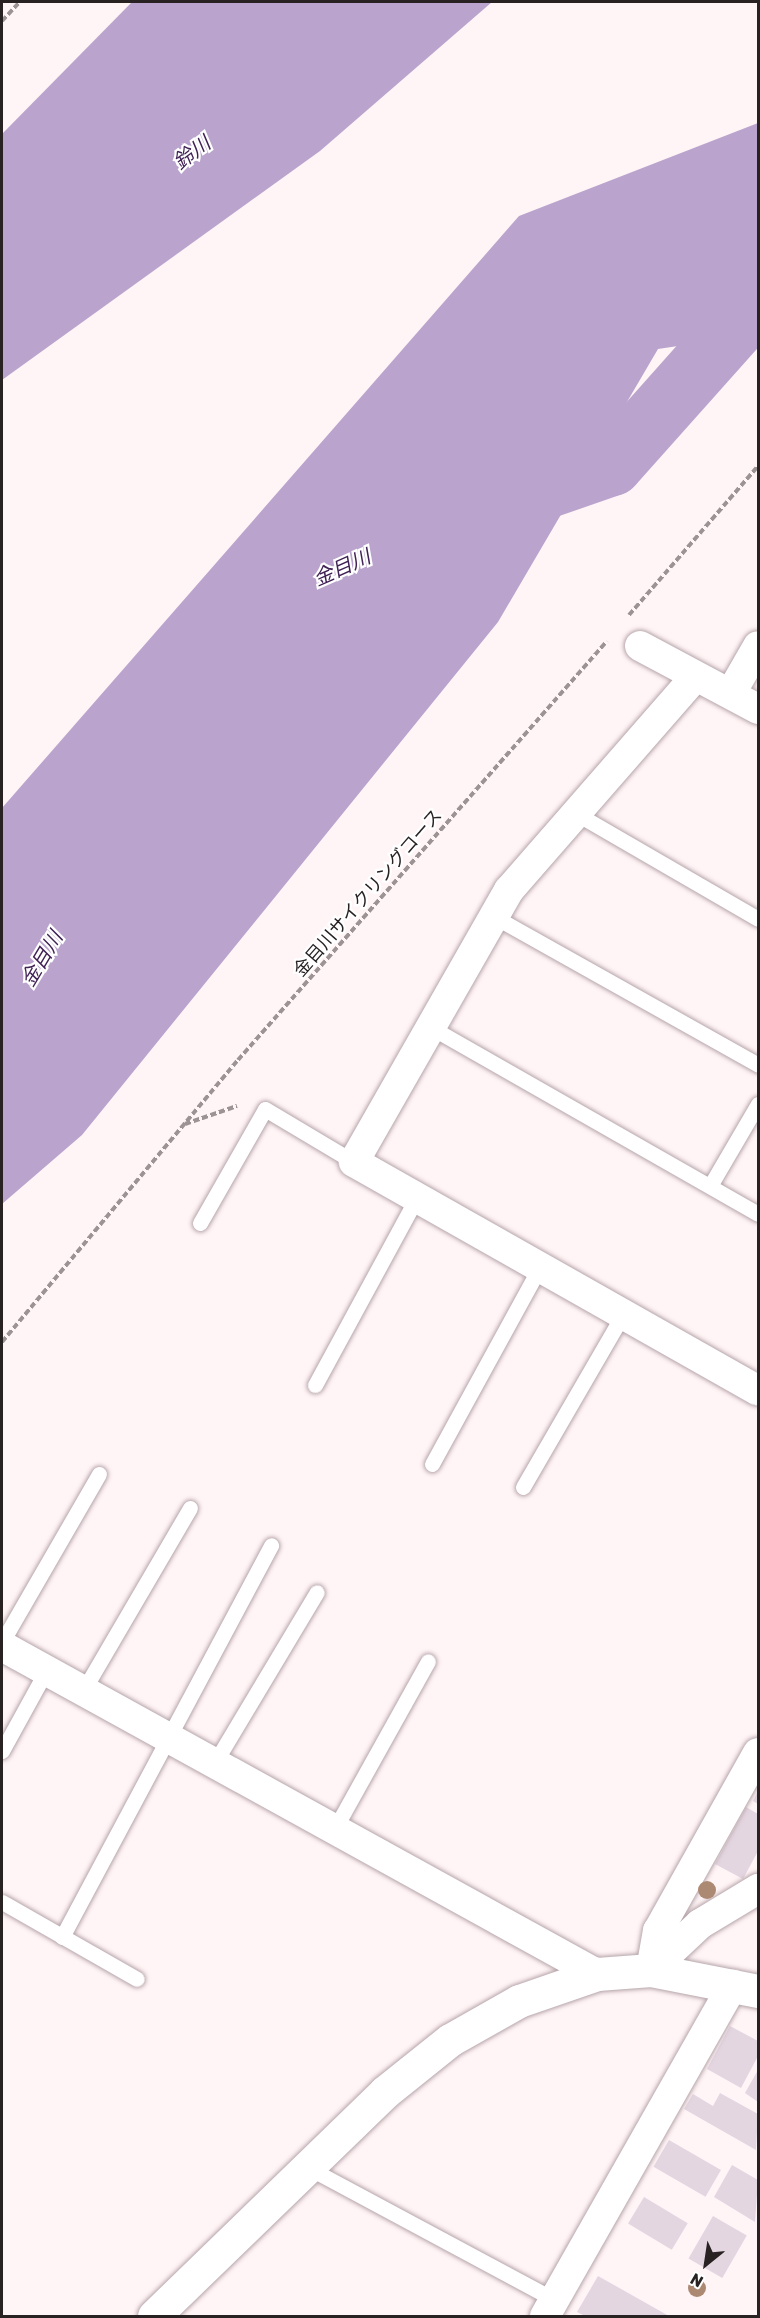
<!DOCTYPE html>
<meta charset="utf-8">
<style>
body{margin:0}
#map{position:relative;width:760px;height:2318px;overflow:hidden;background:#fff4f6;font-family:Rubik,"Noto Sans JP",sans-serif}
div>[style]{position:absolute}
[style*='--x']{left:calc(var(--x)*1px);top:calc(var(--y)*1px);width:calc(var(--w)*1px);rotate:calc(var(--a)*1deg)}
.water>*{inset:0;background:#baa4cd}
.river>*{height:62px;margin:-31px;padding:0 31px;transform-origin:31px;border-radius:31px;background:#baa4cd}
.building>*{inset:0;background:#e4d6e1;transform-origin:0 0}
.path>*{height:4px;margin-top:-2px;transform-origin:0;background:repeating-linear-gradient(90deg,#9c9395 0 6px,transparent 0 9px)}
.roads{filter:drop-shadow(0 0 2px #b6a5aa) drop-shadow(0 0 2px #b6a5aa)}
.service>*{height:15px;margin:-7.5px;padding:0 7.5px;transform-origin:7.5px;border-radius:7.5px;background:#fff}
.minor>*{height:30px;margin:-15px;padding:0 15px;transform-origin:15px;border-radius:15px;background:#fff}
.tertiary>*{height:33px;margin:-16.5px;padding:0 16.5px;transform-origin:16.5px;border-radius:16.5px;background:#fff}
.trees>*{width:18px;height:18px;margin:-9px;border-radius:50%;background:#ac8973}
span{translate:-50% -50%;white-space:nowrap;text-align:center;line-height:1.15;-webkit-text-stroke:4.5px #fff;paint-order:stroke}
.street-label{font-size:18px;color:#282223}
.water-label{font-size:20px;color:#402256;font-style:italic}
.frame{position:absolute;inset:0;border:3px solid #282223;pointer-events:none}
.north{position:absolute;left:676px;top:2234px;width:60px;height:60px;-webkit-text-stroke:4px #fff;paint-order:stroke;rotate:210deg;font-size:16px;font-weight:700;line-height:24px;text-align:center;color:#282223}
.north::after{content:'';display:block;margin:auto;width:21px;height:27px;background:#282223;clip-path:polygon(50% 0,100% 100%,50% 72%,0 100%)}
</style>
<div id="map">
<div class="water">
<div style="clip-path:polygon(132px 2px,492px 2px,320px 151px,2px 380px,2px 134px)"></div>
<div style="clip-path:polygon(758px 123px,758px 334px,658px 349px,498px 622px,82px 1135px,2px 1204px,2px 808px,519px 216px)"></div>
</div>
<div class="river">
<div style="--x:505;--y:502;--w:113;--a:-19.1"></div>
<div style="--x:612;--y:465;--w:220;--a:-48.3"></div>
</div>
<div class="building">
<div style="clip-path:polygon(758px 1791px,758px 1804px,753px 1801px)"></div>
<div style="clip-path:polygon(746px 1807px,758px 1814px,758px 1851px,743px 1879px,715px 1864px)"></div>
<div style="clip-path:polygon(730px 2026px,758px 2041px,758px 2056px,741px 2088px,707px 2069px)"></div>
<div style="clip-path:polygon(758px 2070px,758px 2102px,745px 2093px)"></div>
<div style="clip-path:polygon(720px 2093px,758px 2114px,756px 2150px,684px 2109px,693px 2094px,713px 2106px)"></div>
<div style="left:669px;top:2140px;width:60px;height:31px;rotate:30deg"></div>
<div style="clip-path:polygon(732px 2165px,758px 2180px,755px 2222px,714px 2197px)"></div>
<div style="left:644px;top:2197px;width:51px;height:31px;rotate:31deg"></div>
<div style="left:713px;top:2216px;width:39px;height:49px;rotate:30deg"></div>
<div style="clip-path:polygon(598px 2276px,669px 2316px,585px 2316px,577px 2312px)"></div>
</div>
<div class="path">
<div style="--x:2;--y:21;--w:26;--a:-47"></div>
<div style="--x:629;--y:615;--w:197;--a:-49.1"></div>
<div style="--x:185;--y:1124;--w:55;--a:-19.1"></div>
<div style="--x:2;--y:1342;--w:368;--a:-50.1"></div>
<div style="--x:238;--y:1060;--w:558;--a:-48.63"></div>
</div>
<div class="roads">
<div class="service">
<div style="--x:577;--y:814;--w:209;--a:30.1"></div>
<div style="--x:493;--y:916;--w:304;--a:29.3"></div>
<div style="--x:432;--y:1028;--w:375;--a:29.7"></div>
<div style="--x:710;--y:1186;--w:95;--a:-59.7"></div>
<div style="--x:200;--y:1223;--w:131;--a:-60.3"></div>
<div style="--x:265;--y:1109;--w:104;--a:30.8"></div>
<div style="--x:315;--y:1385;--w:212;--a:-61.5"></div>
<div style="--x:432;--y:1464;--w:225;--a:-61.3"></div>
<div style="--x:523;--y:1487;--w:201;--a:-59.9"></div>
<div style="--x:2;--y:1642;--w:194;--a:-60"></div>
<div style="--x:83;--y:1691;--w:212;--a:-59.7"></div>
<div style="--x:2;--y:1751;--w:91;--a:-61.2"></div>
<div style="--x:214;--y:1764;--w:200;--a:-59.1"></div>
<div style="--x:334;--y:1830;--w:193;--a:-60.9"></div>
<div style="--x:2;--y:1902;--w:155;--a:29.7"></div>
<div style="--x:62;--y:1937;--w:444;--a:-61.9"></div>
<div style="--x:307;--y:2167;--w:281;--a:28.2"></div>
</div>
<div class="minor">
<div style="--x:640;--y:646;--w:134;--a:28.1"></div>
<div style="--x:695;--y:677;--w:283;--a:131.1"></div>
<div style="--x:509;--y:890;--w:313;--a:119.7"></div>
<div style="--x:354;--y:1162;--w:464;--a:29.5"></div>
<div style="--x:731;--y:693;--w:54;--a:-60.1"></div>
<div style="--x:2;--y:1646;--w:679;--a:28.87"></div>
<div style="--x:651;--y:1970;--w:40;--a:-80"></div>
<div style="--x:658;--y:1931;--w:204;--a:-60.7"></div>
<div style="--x:651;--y:1970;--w:67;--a:-43.2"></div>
<div style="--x:700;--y:1924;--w:68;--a:-31.1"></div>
<div style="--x:545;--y:2316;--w:381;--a:-60.4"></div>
</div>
<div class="tertiary">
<div style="--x:154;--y:2316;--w:322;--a:-44.1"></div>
<div style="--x:385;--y:2092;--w:83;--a:-38.7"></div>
<div style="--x:450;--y:2040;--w:79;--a:-29.5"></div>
<div style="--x:519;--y:2001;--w:83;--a:-19.1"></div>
<div style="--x:597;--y:1974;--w:54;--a:-4.2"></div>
<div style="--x:651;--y:1970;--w:109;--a:11.1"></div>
</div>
</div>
<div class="trees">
<div style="left:707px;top:1890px"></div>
<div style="left:697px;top:2288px"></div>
</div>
<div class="street-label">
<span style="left:368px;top:893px;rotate:-49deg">金目川サイクリングコース</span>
</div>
<div class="water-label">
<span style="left:192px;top:153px;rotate:-37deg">鈴川</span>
<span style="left:342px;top:568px;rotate:-24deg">金目川</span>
<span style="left:42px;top:959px;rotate:-59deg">金目川</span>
</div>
<div class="frame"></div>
<div class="north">N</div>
</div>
